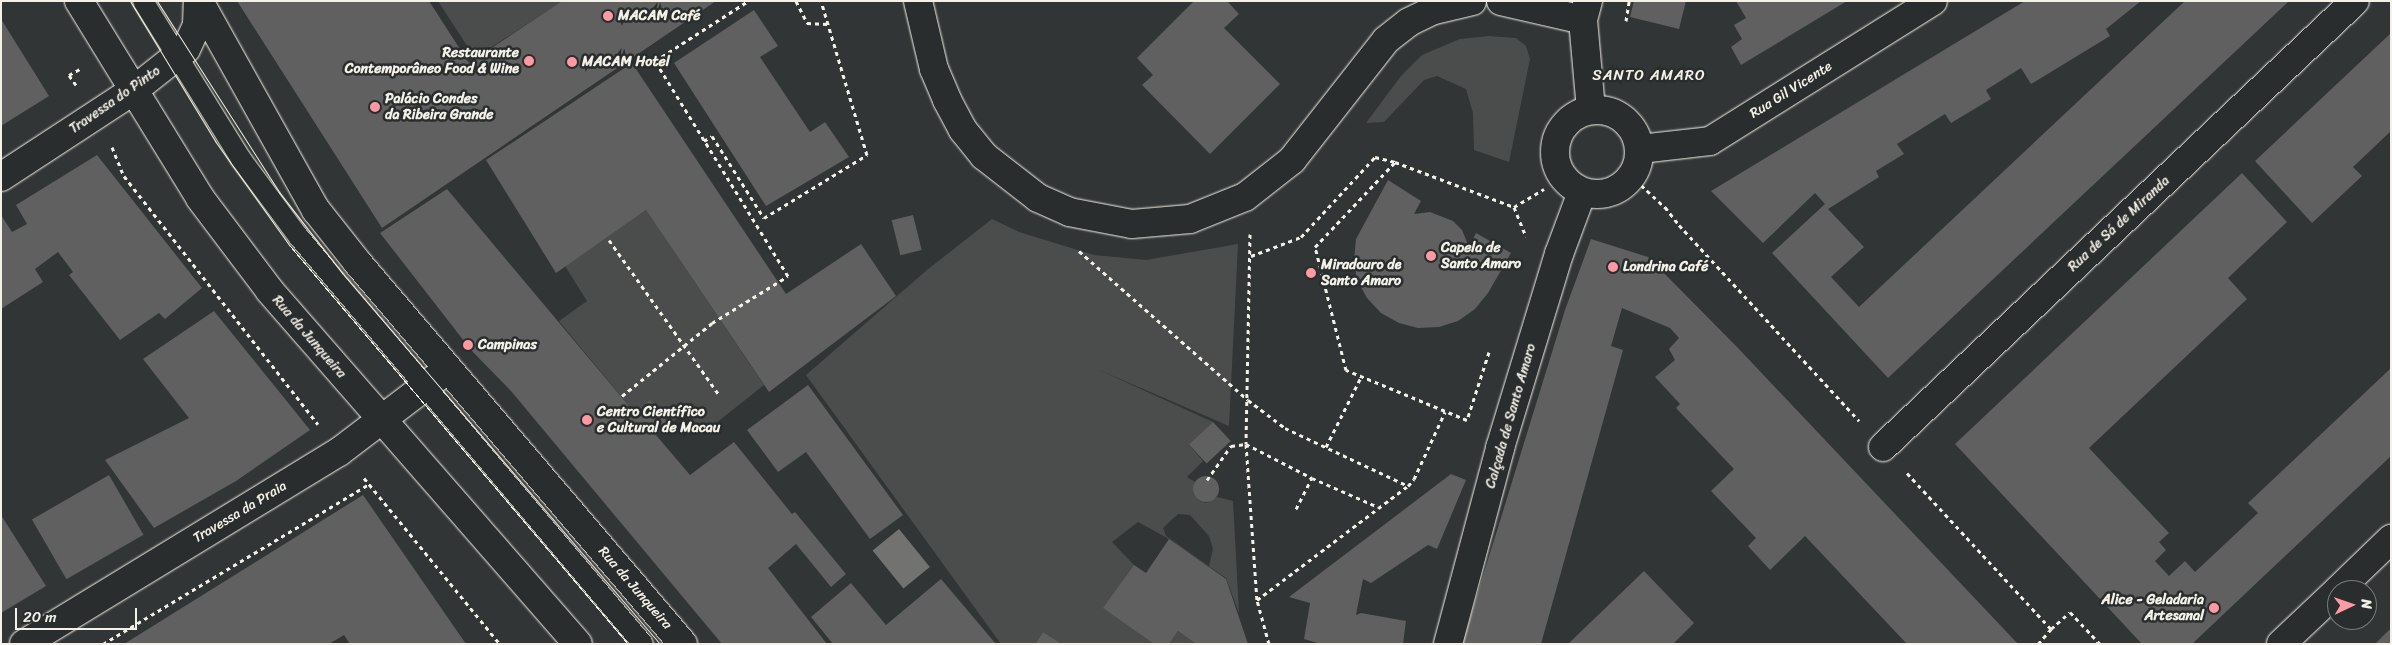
<!DOCTYPE html>
<meta charset="utf-8">
<style>
body{margin:0}
#map{position:relative;width:2392px;height:645px;overflow:hidden;background:#323535;font-family:Sriracha,sans-serif}
div>[style]{position:absolute}
[style*='--x']{left:calc(var(--x)*1px);top:calc(var(--y)*1px);width:calc(var(--w)*1px);rotate:calc(var(--a)*1deg)}
.green>*{inset:0;background:#4b4d4c}
.water>*{inset:0;background:#727370;transform-origin:0 0}
.building>*{inset:0;background:#5f605f;transform-origin:0 0}
.round{border-radius:50%}
.path>*{height:3px;margin-top:-1.5px;transform-origin:0;background:repeating-linear-gradient(90deg,#f4f1e8 0 4px,transparent 0 8px)}
.roads{filter:drop-shadow(0 0 1px #f4f1e8) drop-shadow(0 0 1px #f4f1e8)}
.service>*{height:20px;margin:-10px;padding:0 10px;transform-origin:10px;border-radius:10px;background:#2a2d2e}
.minor>*{height:28px;margin:-14px;padding:0 14px;transform-origin:14px;border-radius:14px;background:#2a2d2e}
.minor>.ring{margin:-14px;padding:0;box-sizing:content-box;background:none;border:28px solid #2a2d2e;border-radius:50%}
.tertiary>*{height:28px;margin:-14px;padding:0 14px;transform-origin:14px;border-radius:14px;background:#2a2d2e}
.secondary>*{height:28px;margin:-14px;padding:0 14px;transform-origin:14px;border-radius:14px;background:#2a2d2e}
.tram>*{height:1px;margin:-0.5px;padding:0 0.5px;transform-origin:0.5px;border-radius:0.5px;background:#f4f1e8}
.dots>*{width:14px;height:14px;translate:-50% -50%;box-sizing:border-box;border:2px solid #2a2d2e;border-radius:50%}
span{translate:-50% -50%;white-space:nowrap;text-align:center;line-height:1.15;-webkit-text-stroke:5px #2a2d2e;paint-order:stroke}
.poi-label{font-size:14px;color:#f4f1e8;font-weight:700}
.left{translate:0 -50%;text-align:left}
.right{translate:-100% -50%;text-align:right}
.street-label{font-size:14px;color:#f4f1e8}
.neighbourhood-label{font-size:15px;color:#f4f1e8;letter-spacing:1px}
.frame{position:absolute;inset:0;border:2px solid #f4f1e8;pointer-events:none}
.north{position:absolute;left:2327px;top:580px;width:50px;height:50px;box-sizing:border-box;background:#2a2d2e;border:1px solid #7b7b78;border-radius:50%;rotate:87deg;font-size:14px;font-weight:700;line-height:20px;text-align:center;color:#f4f1e8}
.north::after{content:'';display:block;margin:auto;width:18px;height:22px;background:#ff9aa2;clip-path:polygon(50% 0,100% 100%,50% 72%,0 100%)}
.scale{position:absolute;left:15px;top:608px;width:122px;height:22px;box-sizing:border-box;border:2px solid #f4f1e8;border-top:0;padding-left:6px;font-size:15px;line-height:18px;white-space:nowrap;color:#f4f1e8;-webkit-text-stroke:4px #2a2d2e;paint-order:stroke}
</style>
<div id="map">
<div class="green">
<div style="clip-path:polygon(438px 1px,562px 1px,475px 58px)"></div>
<div style="clip-path:polygon(1489px 36px,1516px 38px,1526px 46px,1530px 59px,1509px 162px,1474px 150px,1473px 113px,1466px 89px,1437px 76px,1424px 80px,1384px 122px,1366px 123px,1401px 76px,1422px 55px,1460px 39px)"></div>
<div style="clip-path:polygon(646px 210px,764px 385px,701px 435px,685px 413px,669px 424px,650px 400px,634px 412px,559px 321px,587px 301px,565px 266px)"></div>
<div style="clip-path:polygon(evenodd,992px 219px,1019px 232px,1094px 255px,1146px 260px,1238px 244px,1229px 426px,1097px 369px,1213px 422px,1189px 445px,1203px 461px,1187px 477px,1195px 482px,1193px 493px,1198px 500px,1206px 503px,1217px 497px,1233px 501px,1239px 613px,1226px 578px,1169px 539px,1138px 522px,1112px 542px,1134px 565px,1104px 608px,1154px 644px,1062px 644px,1043px 632px,1035px 644px,1001px 644px,806px 375px,927px 270px,992px 219px,1178px 514px,1190px 515px,1209px 536px,1213px 549px,1209px 566px,1166px 536px,1163px 528px,1178px 514px)"></div>
<div style="clip-path:polygon(1178px 631px,1196px 644px,1169px 644px)"></div>
</div>
<div class="water">
<div style="left:899px;top:529px;width:49px;height:34px;rotate:51deg"></div>
</div>
<div class="building">
<div style="clip-path:polygon(237px 1px,429px 1px,469px 63px,562px 1px,716px 1px,382px 228px)"></div>
<div style="clip-path:polygon(1194px 1px,1227px 1px,1239px 14px,1224px 28px,1280px 84px,1210px 154px,1142px 85px,1153px 75px,1137px 58px)"></div>
<div style="clip-path:polygon(1634px 1px,1686px 1px,1679px 29px,1630px 17px)"></div>
<div style="clip-path:polygon(1736px 1px,1847px 1px,1741px 65px,1731px 47px,1742px 39px,1734px 25px,1746px 18px)"></div>
<div style="clip-path:polygon(2025px 1px,2141px 1px,2106px 29px,2110px 36px,2031px 84px,2021px 68px,1986px 90px,1991px 99px,1951px 123px,1945px 114px,1897px 144px,1904px 154px,1876px 171px,1879px 177px,1828px 209px,1864px 247px,1831px 277px,1859px 307px,2185px 1px,2289px 1px,1888px 378px,1772px 253px,1825px 204px,1815px 193px,1763px 243px,1711px 191px)"></div>
<div style="clip-path:polygon(754px 10px,778px 46px,760px 57px,810px 132px,825px 122px,849px 157px,766px 206px,674px 63px)"></div>
<div style="clip-path:polygon(1px 19px,49px 96px,1px 126px)"></div>
<div style="clip-path:polygon(2391px 33px,2391px 131px,2353px 167px,2362px 176px,2312px 223px,2255px 161px)"></div>
<div style="clip-path:polygon(632px 63px,786px 294px,861px 244px,896px 296px,769px 392px,646px 210px,556px 273px,486px 160px)"></div>
<div style="clip-path:polygon(97px 155px,202px 288px,165px 319px,159px 313px,120px 340px,69px 275px,73px 272px,58px 252px,35px 269px,43px 282px,1px 309px,1px 215px,12px 232px,27px 224px,16px 205px)"></div>
<div style="clip-path:polygon(2242px 173px,2287px 222px,2228px 278px,2247px 299px,2089px 448px,2169px 533px,2159px 542px,2166px 550px,2155px 561px,2169px 576px,2185px 561px,2195px 572px,2258px 513px,2248px 503px,2391px 368px,2391px 456px,2192px 644px,2142px 644px,1955px 444px)"></div>
<div style="clip-path:polygon(1388px 180px,1421px 201px,1414px 214px,1430px 212px,1453px 221px,1462px 230px,1469px 247px,1476px 233px,1511px 253px,1488px 293px,1475px 309px,1458px 321px,1439px 327px,1418px 328px,1399px 323px,1381px 313px,1367px 298px,1357px 280px,1354px 260px,1356px 239px)"></div>
<div style="clip-path:polygon(447px 189px,634px 412px,650px 400px,669px 424px,656px 435px,690px 475px,734px 442px,792px 514px,795px 512px,846px 574px,831px 587px,796px 544px,768px 568px,827px 644px,722px 644px,511px 391px,471px 350px,380px 233px)"></div>
<div style="left:913px;top:215px;width:36px;height:22px;rotate:76deg"></div>
<div style="clip-path:polygon(1591px 239px,1648px 257px,1738px 348px,2018px 644px,1907px 644px,1805px 536px,1770px 570px,1748px 546px,1756px 538px,1711px 491px,1734px 469px,1676px 408px,1680px 404px,1655px 377px,1675px 360px,1669px 349px,1679px 338px,1670px 328px,1622px 308px,1611px 346px,1623px 350px,1541px 644px,1462px 644px,1565px 310px)"></div>
<div style="clip-path:polygon(214px 311px,310px 430px,236px 481px,154px 528px,105px 460px,189px 418px,143px 359px)"></div>
<div style="clip-path:polygon(808px 385px,903px 515px,870px 539px,806px 452px,778px 472px,747px 430px)"></div>
<div style="left:1213px;top:422px;width:26px;height:33px;rotate:47deg"></div>
<div style="clip-path:polygon(1451px 474px,1466px 480px,1437px 549px,1428px 545px,1371px 583px,1363px 579px,1356px 615px,1361px 613px,1406px 621px,1403px 644px,1321px 644px,1304px 639px,1310px 603px,1289px 597px)"></div>
<div style="left:109px;top:475px;width:69px;height:89px;rotate:60deg"></div>
<div class="round" style="left:1193px;top:476px;width:26px;height:26px"></div>
<div style="clip-path:polygon(363px 495px,466px 644px,350px 644px,344px 635px,329px 644px,124px 644px)"></div>
<div style="clip-path:polygon(1px 515px,46px 586px,1px 613px)"></div>
<div style="clip-path:polygon(1169px 539px,1226px 579px,1248px 644px,1196px 644px,1178px 631px,1169px 644px,1154px 644px,1103px 608px,1134px 565px,1146px 573px)"></div>
<div style="clip-path:polygon(1644px 571px,1694px 623px,1673px 644px,1568px 644px)"></div>
<div style="clip-path:polygon(941px 579px,996px 644px,833px 644px,811px 617px,851px 583px,886px 625px)"></div>
<div style="clip-path:polygon(2391px 629px,2391px 644px,2375px 644px,2388px 631px)"></div>
<div style="clip-path:polygon(1043px 632px,1062px 644px,1035px 644px)"></div>
</div>
<div class="path">
<div style="--x:796;--y:1;--w:25;--a:63"></div>
<div style="--x:807;--y:23;--w:20;--a:3"></div>
<div style="--x:1626;--y:21;--w:20;--a:-81"></div>
<div style="--x:76;--y:85;--w:12;--a:-125"></div>
<div style="--x:69;--y:75;--w:13;--a:-29"></div>
<div style="--x:704;--y:141;--w:9;--a:-32"></div>
<div style="--x:712;--y:136;--w:97;--a:57.6"></div>
<div style="--x:764;--y:218;--w:121;--a:-31.5"></div>
<div style="--x:867;--y:155;--w:161;--a:-106.6"></div>
<div style="--x:112;--y:147;--w:31;--a:68"></div>
<div style="--x:124;--y:176;--w:315;--a:52"></div>
<div style="--x:1641;--y:185;--w:33;--a:43"></div>
<div style="--x:1665;--y:207;--w:23;--a:52"></div>
<div style="--x:1679;--y:225;--w:266;--a:47.4"></div>
<div style="--x:1514;--y:207;--w:32;--a:68"></div>
<div style="--x:1250;--y:234;--w:210;--a:91.1"></div>
<div style="--x:1246;--y:444;--w:156;--a:86"></div>
<div style="--x:609;--y:240;--w:191;--a:54.6"></div>
<div style="--x:1079;--y:251;--w:225;--a:41.4"></div>
<div style="--x:1248;--y:400;--w:46;--a:37.1"></div>
<div style="--x:1285;--y:428;--w:136;--a:25.2"></div>
<div style="--x:1251;--y:256;--w:53;--a:-20.8"></div>
<div style="--x:1301;--y:237;--w:109;--a:-47.2"></div>
<div style="--x:1375;--y:157;--w:21;--a:14"></div>
<div style="--x:1489;--y:352;--w:71;--a:107.9"></div>
<div style="--x:1467;--y:420;--w:131;--a:-157.5"></div>
<div style="--x:1346;--y:370;--w:127;--a:-104.1"></div>
<div style="--x:1315;--y:247;--w:117;--a:-46.7"></div>
<div style="--x:1395;--y:162;--w:127;--a:20.7"></div>
<div style="--x:1514;--y:207;--w:35;--a:-31"></div>
<div style="--x:622;--y:396;--w:116;--a:-39"></div>
<div style="--x:712;--y:323;--w:89;--a:-31.7"></div>
<div style="--x:788;--y:276;--w:253;--a:-121.7"></div>
<div style="--x:655;--y:61;--w:111;--a:-32.8"></div>
<div style="--x:1326;--y:447;--w:78;--a:-63.4"></div>
<div style="--x:1907;--y:473;--w:212;--a:47.3"></div>
<div style="--x:2051;--y:629;--w:25;--a:-42"></div>
<div style="--x:2070;--y:612;--w:44;--a:46.8"></div>
<div style="--x:364;--y:478;--w:215;--a:50.7"></div>
<div style="--x:1207;--y:480;--w:42;--a:-54.8"></div>
<div style="--x:1231;--y:446;--w:15;--a:-8"></div>
<div style="--x:1246;--y:444;--w:74;--a:27.3"></div>
<div style="--x:1296;--y:509;--w:35;--a:-63"></div>
<div style="--x:1312;--y:478;--w:72;--a:23.7"></div>
<div style="--x:103;--y:644;--w:310;--a:-31"></div>
<div style="--x:1269;--y:644;--w:46;--a:-105.3"></div>
<div style="--x:1257;--y:600;--w:189;--a:-37.1"></div>
<div style="--x:1408;--y:486;--w:9;--a:-49"></div>
<div style="--x:1414;--y:479;--w:74;--a:-65.2"></div>
<div style="--x:2038;--y:644;--w:20;--a:-49"></div>
</div>
<div class="roads">
<div class="service">
<div style="--x:143;--y:1;--w:186;--a:58.2"></div>
<div style="--x:241;--y:159;--w:96;--a:53.5"></div>
<div style="--x:298;--y:236;--w:534;--a:49.78"></div>
</div>
<div class="minor">
<div style="--x:918;--y:1;--w:70;--a:76.8"></div>
<div style="--x:934;--y:69;--w:34;--a:67"></div>
<div style="--x:947;--y:100;--w:34;--a:62"></div>
<div style="--x:963;--y:130;--w:33;--a:51"></div>
<div style="--x:984;--y:156;--w:68;--a:37.9"></div>
<div style="--x:1038;--y:198;--w:34;--a:24"></div>
<div style="--x:1069;--y:212;--w:64;--a:10.8"></div>
<div style="--x:1132;--y:224;--w:58;--a:-4.9"></div>
<div style="--x:1190;--y:219;--w:59;--a:-21.8"></div>
<div style="--x:1245;--y:197;--w:60;--a:-38.2"></div>
<div style="--x:1292;--y:160;--w:152;--a:-51.9"></div>
<div style="--x:1386;--y:40;--w:29;--a:-38"></div>
<div style="--x:1409;--y:22;--w:28;--a:-26"></div>
<div style="--x:1434;--y:10;--w:39;--a:-13"></div>
<div style="--x:1501;--y:1;--w:84;--a:13"></div>
<div style="--x:1588;--y:1;--w:20;--a:105"></div>
<div style="--x:1583;--y:20;--w:89;--a:84.9"></div>
<div class="ring" style="left:1555px;top:110px;width:56px;height:56px"></div>
<div style="--x:1640;--y:149;--w:70;--a:-6.5"></div>
<div style="--x:1710;--y:141;--w:263;--a:-32.1"></div>
<div style="--x:1;--y:177;--w:159;--a:-33.2"></div>
<div style="--x:134;--y:90;--w:66;--a:-38.3"></div>
<div style="--x:186;--y:49;--w:26;--a:-65"></div>
<div style="--x:197;--y:25;--w:24;--a:-88"></div>
<div style="--x:1883;--y:447;--w:649;--a:-43.38"></div>
<div style="--x:24;--y:644;--w:369;--a:-31.4"></div>
<div style="--x:339;--y:452;--w:137;--a:-37.3"></div>
<div style="--x:1448;--y:644;--w:203;--a:-75.1"></div>
<div style="--x:1500;--y:448;--w:203;--a:-73.1"></div>
<div style="--x:1559;--y:254;--w:66;--a:-69.6"></div>
</div>
<div class="tertiary">
<div style="--x:2338;--y:590;--w:74;--a:-43.9"></div>
<div style="--x:2281;--y:644;--w:77;--a:-43.4"></div>
</div>
<div class="secondary">
<div style="--x:79;--y:1;--w:231;--a:58.4"></div>
<div style="--x:200;--y:198;--w:116;--a:53"></div>
<div style="--x:270;--y:291;--w:468;--a:48.9"></div>
<div style="--x:199;--y:1;--w:240;--a:60.8"></div>
<div style="--x:316;--y:210;--w:66;--a:51.7"></div>
<div style="--x:357;--y:262;--w:502;--a:49.52"></div>
</div>
</div>
<div class="tram">
<div style="--x:130;--y:1;--w:164;--a:58.7"></div>
<div style="--x:215;--y:141;--w:129;--a:54.5"></div>
<div style="--x:290;--y:246;--w:522;--a:49.66"></div>
<div style="--x:157;--y:1;--w:227;--a:57.4"></div>
<div style="--x:279;--y:192;--w:103;--a:52.1"></div>
<div style="--x:342;--y:273;--w:489;--a:49.4"></div>
</div>
<div class="dots">
<div style="left:608px;top:16px;background:#ff9aa2"></div>
<div style="left:529px;top:61px;background:#ff9aa2"></div>
<div style="left:572px;top:62px;background:#ff9aa2"></div>
<div style="left:375px;top:107px;background:#ff9aa2"></div>
<div style="left:1431px;top:256px;background:#ff9aa2"></div>
<div style="left:1613px;top:267px;background:#ff9aa2"></div>
<div style="left:1311px;top:273px;background:#ff9aa2"></div>
<div style="left:468px;top:345px;background:#ff9aa2"></div>
<div style="left:587px;top:420px;background:#ff9aa2"></div>
<div style="left:2214px;top:608px;background:#ff9aa2"></div>
</div>
<div class="poi-label">
<span class="left" style="left:618px;top:16px">MACAM Café</span>
<span class="right" style="left:519px;top:61px">Restaurante<br>Contemporâneo Food &amp; Wine</span>
<span class="left" style="left:582px;top:62px">MACAM Hotel</span>
<span class="left" style="left:385px;top:107px">Palácio Condes<br>da Ribeira Grande</span>
<span class="left" style="left:1441px;top:256px">Capela de<br>Santo Amaro</span>
<span class="left" style="left:1321px;top:273px">Miradouro de<br>Santo Amaro</span>
<span class="left" style="left:1623px;top:267px">Londrina Café</span>
<span class="left" style="left:478px;top:345px">Campinas</span>
<span class="left" style="left:597px;top:420px">Centro Científico<br>e Cultural de Macau</span>
<span class="right" style="left:2204px;top:608px">Alice - Geladaria<br>Artesanal</span>
</div>
<div class="street-label">
<span style="left:1791px;top:90px;rotate:-32deg">Rua Gil Vicente</span>
<span style="left:115px;top:100px;rotate:-35deg">Travessa do Pinto</span>
<span style="left:2119px;top:224px;rotate:-43deg">Rua de Sá de Miranda</span>
<span style="left:309px;top:337px;rotate:49deg">Rua da Junqueira</span>
<span style="left:1511px;top:416px;rotate:-74deg">Calçada de Santo Amaro</span>
<span style="left:240px;top:512px;rotate:-31deg">Travessa da Praia</span>
<span style="left:635px;top:588px;rotate:49deg">Rua da Junqueira</span>
</div>
<div class="neighbourhood-label">
<span style="left:1649px;top:76px">SANTO AMARO</span>
</div>
<div class="frame"></div>
<div class="north">N</div>
<div class="scale">20 m</div>
</div>
